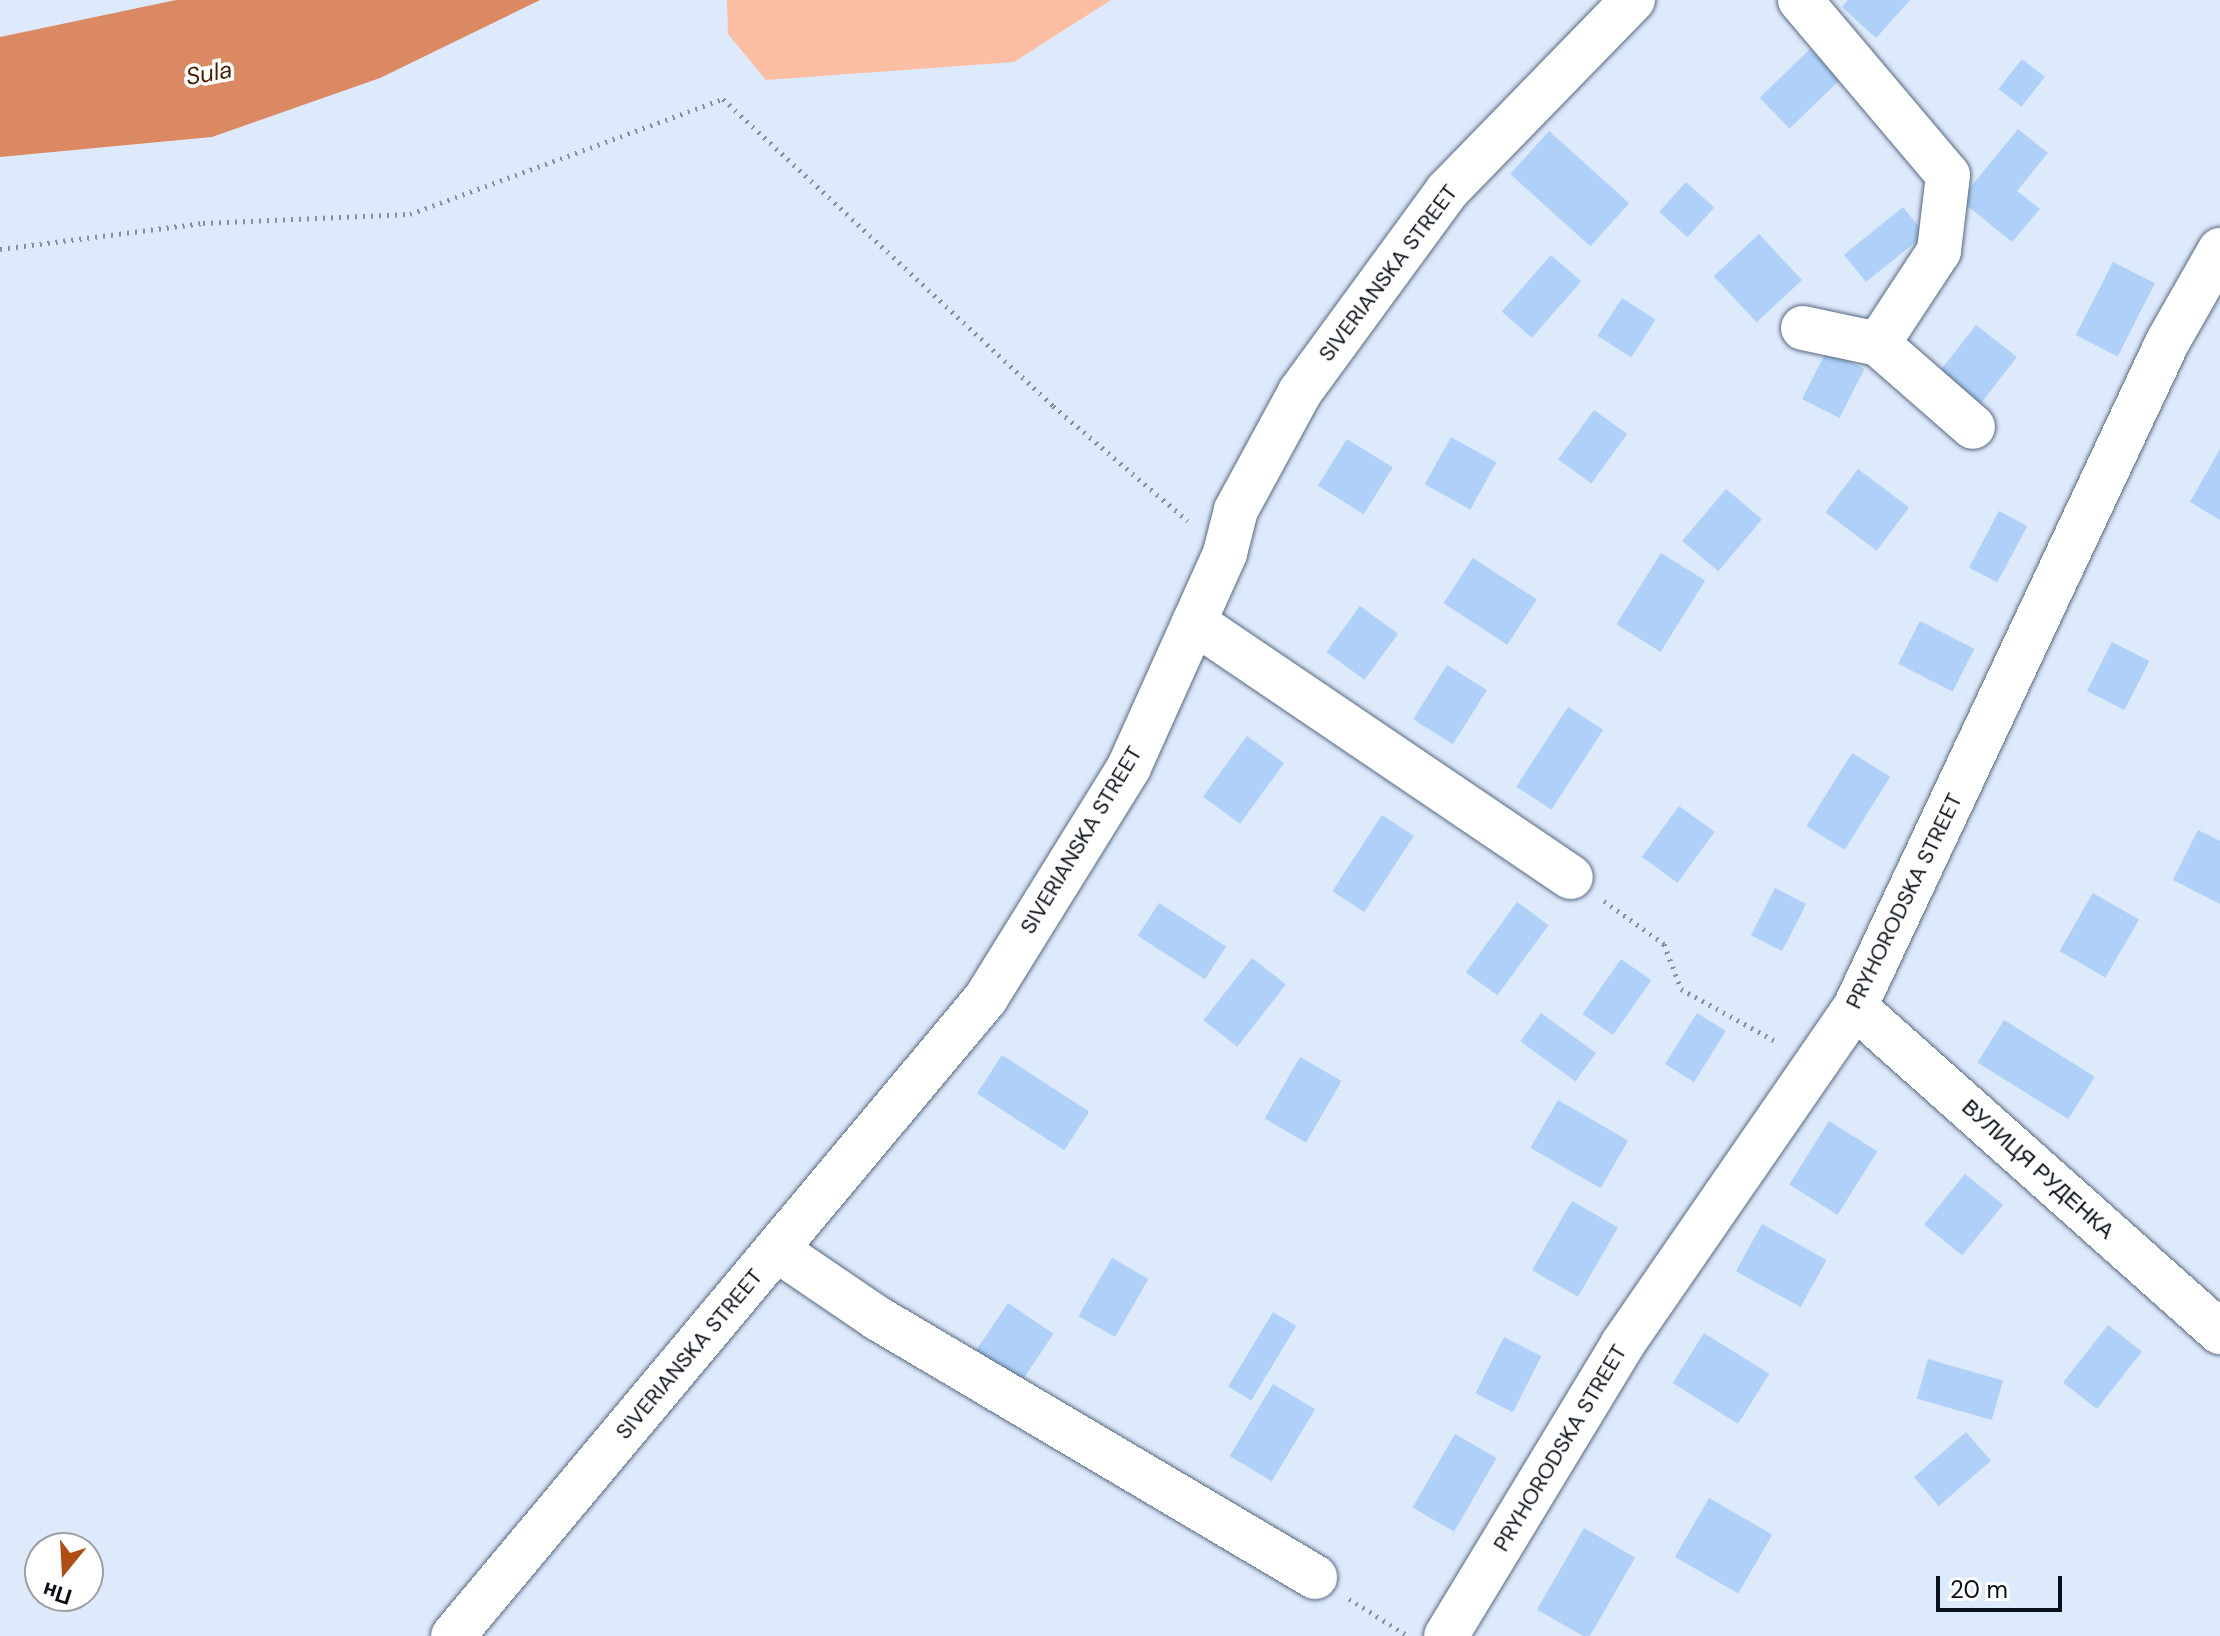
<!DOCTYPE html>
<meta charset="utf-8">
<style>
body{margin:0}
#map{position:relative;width:2220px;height:1636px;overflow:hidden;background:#ddeafb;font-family:"DM Sans",sans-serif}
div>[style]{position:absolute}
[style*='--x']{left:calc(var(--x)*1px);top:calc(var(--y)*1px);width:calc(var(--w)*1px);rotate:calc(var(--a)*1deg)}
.green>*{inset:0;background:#fbbea2}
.water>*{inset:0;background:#db8963}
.building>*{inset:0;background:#aed0f9;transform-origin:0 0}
.path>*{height:5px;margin-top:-2.5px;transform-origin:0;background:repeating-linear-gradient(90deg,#85909e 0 2px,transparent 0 8px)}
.roads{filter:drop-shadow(0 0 2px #566981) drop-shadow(0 0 2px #566981)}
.minor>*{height:44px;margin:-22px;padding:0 22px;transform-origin:22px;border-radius:22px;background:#fff}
span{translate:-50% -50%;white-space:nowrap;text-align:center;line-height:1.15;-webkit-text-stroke:7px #fff;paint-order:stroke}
.street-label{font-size:22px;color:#091019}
.water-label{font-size:24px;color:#4f1c00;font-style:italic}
.north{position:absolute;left:24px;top:1532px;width:80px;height:80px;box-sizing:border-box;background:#fff;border:2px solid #9d9fa3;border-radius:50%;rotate:198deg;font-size:22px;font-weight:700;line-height:32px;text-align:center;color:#091019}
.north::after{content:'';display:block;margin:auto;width:28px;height:36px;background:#af4d13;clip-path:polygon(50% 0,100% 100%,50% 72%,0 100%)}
.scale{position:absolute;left:1936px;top:1576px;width:126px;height:36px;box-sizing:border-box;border:4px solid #091019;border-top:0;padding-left:10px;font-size:24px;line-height:28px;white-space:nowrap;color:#091019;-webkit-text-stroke:6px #fff;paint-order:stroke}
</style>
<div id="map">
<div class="green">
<div style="clip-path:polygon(727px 0,1111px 0,1014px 62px,766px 80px,728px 34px)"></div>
</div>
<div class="water">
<div style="clip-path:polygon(176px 0,540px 0,380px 78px,212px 137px,0 157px,0 37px)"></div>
</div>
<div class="building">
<div style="clip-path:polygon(1848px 0,1910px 0,1876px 38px,1842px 7px)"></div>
<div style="left:1810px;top:49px;width:43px;height:70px;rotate:46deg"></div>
<div style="left:2022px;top:59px;width:29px;height:38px;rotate:38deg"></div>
<div style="clip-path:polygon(2018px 129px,2048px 153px,2017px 191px,2040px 209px,2012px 242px,1960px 200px)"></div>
<div style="left:1549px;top:131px;width:108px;height:58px;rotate:42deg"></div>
<div style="left:1686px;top:182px;width:38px;height:40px;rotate:42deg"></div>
<div style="left:1903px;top:207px;width:35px;height:76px;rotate:51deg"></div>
<div style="left:1759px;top:234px;width:63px;height:62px;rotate:47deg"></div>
<div style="left:1551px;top:255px;width:40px;height:75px;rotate:41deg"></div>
<div style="left:2113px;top:262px;width:47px;height:82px;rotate:27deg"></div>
<div style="left:1622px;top:298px;width:40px;height:45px;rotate:33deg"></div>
<div style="left:1976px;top:325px;width:52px;height:59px;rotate:38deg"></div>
<div style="left:1827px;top:350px;width:42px;height:55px;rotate:27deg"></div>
<div style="left:1594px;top:410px;width:41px;height:61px;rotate:36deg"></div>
<div style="left:1451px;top:437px;width:52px;height:54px;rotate:29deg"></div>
<div style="left:1347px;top:439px;width:54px;height:55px;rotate:32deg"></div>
<div style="clip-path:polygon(2220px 449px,2220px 520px,2190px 502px)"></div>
<div style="left:1858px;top:469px;width:64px;height:54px;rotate:37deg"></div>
<div style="left:1726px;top:489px;width:47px;height:68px;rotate:40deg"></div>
<div style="left:1999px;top:511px;width:32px;height:64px;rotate:28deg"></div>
<div style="left:1661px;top:553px;width:52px;height:84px;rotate:32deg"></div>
<div style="left:1473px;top:558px;width:76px;height:54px;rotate:33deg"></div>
<div style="left:1360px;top:606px;width:47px;height:57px;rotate:36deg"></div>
<div style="left:1920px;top:621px;width:61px;height:48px;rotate:27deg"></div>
<div style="left:2112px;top:642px;width:42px;height:55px;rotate:27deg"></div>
<div style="left:1447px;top:665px;width:47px;height:64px;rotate:32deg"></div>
<div style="left:1568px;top:707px;width:42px;height:95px;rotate:33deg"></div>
<div style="left:1247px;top:736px;width:46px;height:75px;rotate:36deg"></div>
<div style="left:1852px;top:753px;width:45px;height:86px;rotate:32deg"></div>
<div style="left:1679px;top:806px;width:44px;height:63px;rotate:36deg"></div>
<div style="left:1382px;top:815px;width:38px;height:91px;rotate:33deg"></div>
<div style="clip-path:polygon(2198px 830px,2220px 841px,2220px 904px,2173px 880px)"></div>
<div style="left:1775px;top:888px;width:35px;height:53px;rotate:27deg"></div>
<div style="left:2093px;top:893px;width:53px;height:67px;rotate:30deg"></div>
<div style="left:1517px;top:902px;width:39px;height:87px;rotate:36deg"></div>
<div style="left:1159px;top:903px;width:80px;height:39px;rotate:33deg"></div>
<div style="left:1252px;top:958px;width:43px;height:79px;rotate:38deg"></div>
<div style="left:1621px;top:959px;width:37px;height:67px;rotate:35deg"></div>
<div style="left:1541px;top:1013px;width:68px;height:35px;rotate:36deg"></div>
<div style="left:1697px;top:1013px;width:34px;height:60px;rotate:32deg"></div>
<div style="left:2004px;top:1020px;width:107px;height:50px;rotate:32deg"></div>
<div style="left:1002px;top:1055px;width:104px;height:46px;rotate:33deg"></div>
<div style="left:1300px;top:1057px;width:48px;height:71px;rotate:30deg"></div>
<div style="left:1558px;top:1100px;width:81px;height:55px;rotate:30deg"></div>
<div style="left:1829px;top:1121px;width:57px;height:75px;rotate:32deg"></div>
<div style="left:1965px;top:1174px;width:49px;height:65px;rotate:39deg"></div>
<div style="left:1572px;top:1201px;width:53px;height:80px;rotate:30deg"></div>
<div style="left:1762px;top:1224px;width:74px;height:54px;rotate:29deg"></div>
<div style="left:1112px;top:1258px;width:42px;height:67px;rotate:30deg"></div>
<div style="left:1008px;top:1303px;width:55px;height:59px;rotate:34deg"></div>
<div style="left:1273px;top:1312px;width:27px;height:87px;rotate:31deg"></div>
<div style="left:2108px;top:1325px;width:43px;height:73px;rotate:38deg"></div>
<div style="left:1704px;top:1333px;width:77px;height:59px;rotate:32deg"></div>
<div style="left:1504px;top:1337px;width:42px;height:63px;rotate:27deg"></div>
<div style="left:1928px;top:1359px;width:78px;height:41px;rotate:16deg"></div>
<div style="left:1273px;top:1384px;width:49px;height:84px;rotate:31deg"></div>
<div style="left:1966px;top:1432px;width:38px;height:69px;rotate:49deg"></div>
<div style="left:1455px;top:1434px;width:48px;height:85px;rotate:30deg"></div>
<div style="left:1709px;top:1498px;width:73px;height:68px;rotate:30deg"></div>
<div style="left:1584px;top:1528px;width:59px;height:94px;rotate:30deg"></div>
</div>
<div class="path">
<div style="--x:0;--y:249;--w:205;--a:-7.3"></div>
<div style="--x:203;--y:223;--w:207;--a:-2.5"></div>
<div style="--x:410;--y:214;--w:333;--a:-20.2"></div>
<div style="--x:723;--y:99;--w:451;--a:42.9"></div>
<div style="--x:1053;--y:406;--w:177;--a:40.4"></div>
<div style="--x:1604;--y:901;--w:74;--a:35.6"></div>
<div style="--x:1664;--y:944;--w:48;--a:69.3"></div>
<div style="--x:1681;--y:989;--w:112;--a:28.9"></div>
<div style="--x:1349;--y:1599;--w:66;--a:32"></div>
</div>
<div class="roads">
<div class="minor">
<div style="--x:1800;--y:0;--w:229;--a:49.8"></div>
<div style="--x:1948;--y:175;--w:77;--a:96.8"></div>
<div style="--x:1939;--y:251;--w:111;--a:123.3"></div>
<div style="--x:1803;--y:328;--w:77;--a:12"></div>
<div style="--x:1878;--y:344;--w:126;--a:41.1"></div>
<div style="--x:1194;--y:622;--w:455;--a:34.1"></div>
<div style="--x:1855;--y:1007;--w:489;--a:41.7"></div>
<div style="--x:777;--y:1250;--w:121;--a:34.2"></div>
<div style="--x:877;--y:1318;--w:509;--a:30.6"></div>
<div style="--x:453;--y:1636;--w:831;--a:-50.12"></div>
<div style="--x:986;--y:998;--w:272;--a:-58.2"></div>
<div style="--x:1129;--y:767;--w:235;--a:-65.8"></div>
<div style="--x:1225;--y:553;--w:44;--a:-75.7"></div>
<div style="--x:1236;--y:510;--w:134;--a:-61.5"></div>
<div style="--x:1300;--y:392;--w:249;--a:-53.8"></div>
<div style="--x:1447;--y:191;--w:267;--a:-45.8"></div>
<div style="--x:1446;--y:1636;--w:340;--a:-58.8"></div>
<div style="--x:1622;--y:1345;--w:411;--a:-55.4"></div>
<div style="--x:1855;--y:1007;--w:736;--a:-64.83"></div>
<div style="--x:2168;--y:341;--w:105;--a:-60.3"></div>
</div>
</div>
<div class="street-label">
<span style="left:1388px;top:273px;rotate:-53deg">SIVERIANSKA STREET</span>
<span style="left:1081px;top:840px;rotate:-59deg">SIVERIANSKA STREET</span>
<span style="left:1904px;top:901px;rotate:-64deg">PRYHORODSKA STREET</span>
<span style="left:2038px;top:1169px;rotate:42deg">ВУЛИЦЯ РУДЕНКА</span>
<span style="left:689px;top:1354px;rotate:-50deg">SIVERIANSKA STREET</span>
<span style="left:1560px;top:1448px;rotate:-59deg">PRYHORODSKA STREET</span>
</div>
<div class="water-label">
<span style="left:209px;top:73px;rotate:-10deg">Sula</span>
</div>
<div class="north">Пн</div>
<div class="scale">20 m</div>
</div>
